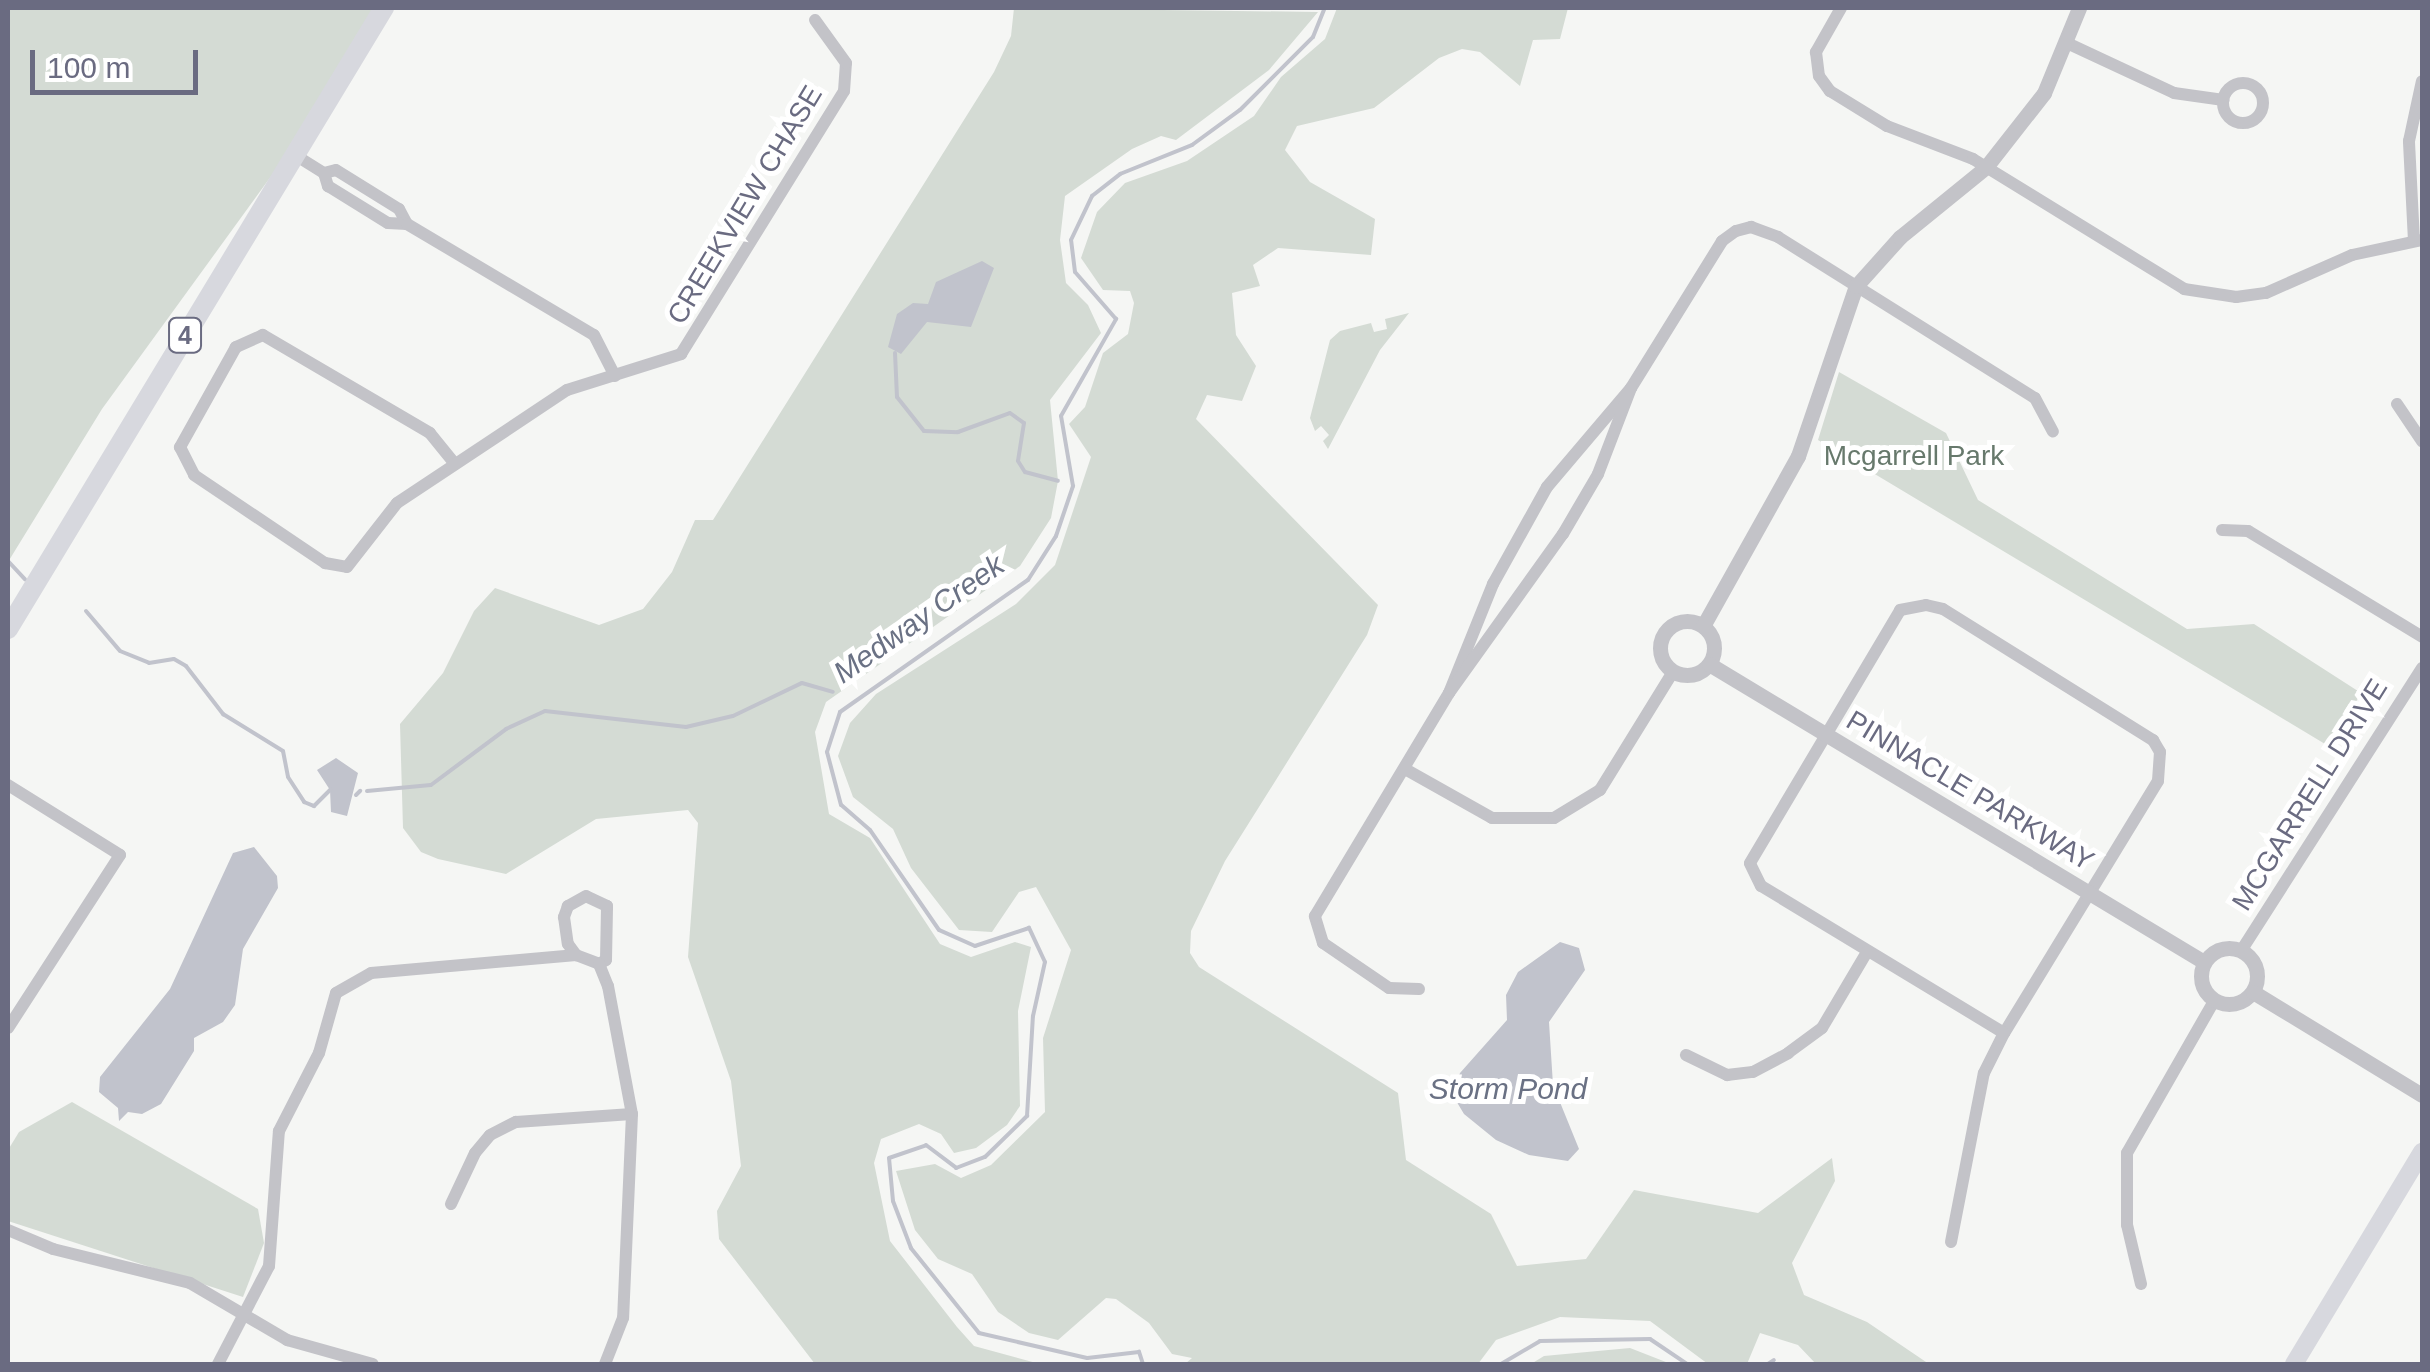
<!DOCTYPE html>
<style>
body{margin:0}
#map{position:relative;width:2430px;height:1372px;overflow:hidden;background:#f5f6f4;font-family:Helvetica,sans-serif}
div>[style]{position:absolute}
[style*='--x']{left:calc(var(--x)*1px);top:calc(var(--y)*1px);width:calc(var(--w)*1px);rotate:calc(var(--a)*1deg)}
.green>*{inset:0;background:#d4dbd4}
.water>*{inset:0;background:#c1c3cc}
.stream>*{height:4px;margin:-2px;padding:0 2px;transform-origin:2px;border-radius:2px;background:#c1c3cc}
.minor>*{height:12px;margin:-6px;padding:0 6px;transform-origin:6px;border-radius:6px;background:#c3c3c8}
.minor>.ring{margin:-6px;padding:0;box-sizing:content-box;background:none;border:12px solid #c3c3c8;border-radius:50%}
.tertiary>*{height:15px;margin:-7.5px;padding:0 7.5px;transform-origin:7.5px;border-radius:7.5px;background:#c3c3c8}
.tertiary>.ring{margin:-7.5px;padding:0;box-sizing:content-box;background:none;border:15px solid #c3c3c8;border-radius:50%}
.secondary>*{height:18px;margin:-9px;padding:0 9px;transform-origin:9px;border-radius:9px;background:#d7d8de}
.primary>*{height:20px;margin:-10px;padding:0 10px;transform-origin:10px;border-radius:10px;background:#d7d8de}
span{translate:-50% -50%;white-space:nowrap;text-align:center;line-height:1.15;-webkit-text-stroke:10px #fff;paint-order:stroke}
.shield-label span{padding:2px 8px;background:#fff;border:2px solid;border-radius:8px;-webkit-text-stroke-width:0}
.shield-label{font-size:25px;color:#6a6b81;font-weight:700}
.street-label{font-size:28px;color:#6a6b81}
.park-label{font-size:28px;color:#67796c}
.water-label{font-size:30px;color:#6a7184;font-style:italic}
.frame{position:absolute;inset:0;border:10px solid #6a6b81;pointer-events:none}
.scale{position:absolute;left:30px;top:50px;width:168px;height:45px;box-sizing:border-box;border:5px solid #6a6b81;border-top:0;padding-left:12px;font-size:30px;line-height:35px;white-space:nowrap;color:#6a6b81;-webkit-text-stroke:8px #fff;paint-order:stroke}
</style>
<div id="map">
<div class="green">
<div style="clip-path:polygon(8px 8px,375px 8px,304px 131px,102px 409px,8px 562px)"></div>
<div style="clip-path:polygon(1014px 8px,1318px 12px,1269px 70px,1176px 140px,1161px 136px,1132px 149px,1065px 196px,1060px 240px,1066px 283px,1088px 305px,1101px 333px,1050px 400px,1058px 481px,1051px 518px,1020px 566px,826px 702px,815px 732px,829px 814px,870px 838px,940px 944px,971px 957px,1015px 942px,1031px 947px,1018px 1011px,1020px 1106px,1007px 1125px,976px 1148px,954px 1153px,941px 1134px,919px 1124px,881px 1139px,874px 1163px,890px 1241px,957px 1327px,974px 1346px,1040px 1364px,815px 1364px,719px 1239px,717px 1211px,741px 1166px,731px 1081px,688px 957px,698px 823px,688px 810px,596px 819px,506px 874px,438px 859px,421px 852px,403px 828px,400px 724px,443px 673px,474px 611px,495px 588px,599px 625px,643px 609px,672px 572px,695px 520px,713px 520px,994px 72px,1011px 36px)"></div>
<div style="clip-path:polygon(1337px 8px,1568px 8px,1560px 39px,1533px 40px,1520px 86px,1480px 52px,1462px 49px,1439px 58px,1374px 108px,1297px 126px,1285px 150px,1310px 182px,1375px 219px,1371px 255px,1278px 248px,1253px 265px,1260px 286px,1232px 293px,1236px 335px,1256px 366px,1242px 401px,1207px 395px,1196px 419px,1378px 605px,1367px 635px,1225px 861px,1191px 931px,1190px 953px,1199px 967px,1398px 1093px,1406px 1160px,1491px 1214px,1517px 1266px,1586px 1259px,1634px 1190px,1758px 1213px,1832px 1158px,1835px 1181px,1792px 1263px,1804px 1295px,1867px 1322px,1929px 1364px,1816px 1364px,1798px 1345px,1760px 1333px,1747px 1364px,1708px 1364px,1650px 1321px,1560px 1317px,1496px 1340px,1478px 1364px,1185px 1364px,1192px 1358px,1172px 1354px,1149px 1323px,1116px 1299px,1106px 1298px,1058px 1340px,1029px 1333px,998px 1312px,972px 1274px,938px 1259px,915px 1230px,896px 1171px,935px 1164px,961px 1178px,991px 1165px,1045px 1112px,1043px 1038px,1071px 950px,1036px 887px,1019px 892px,992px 932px,959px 930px,911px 868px,893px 829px,853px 797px,838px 756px,850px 723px,876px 694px,1016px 604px,1055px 565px,1091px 457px,1069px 424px,1085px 407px,1103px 353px,1128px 334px,1134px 303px,1130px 291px,1103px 290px,1081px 258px,1097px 212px,1125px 183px,1187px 161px,1254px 116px,1281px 77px,1325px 39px)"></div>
<div style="clip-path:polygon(1409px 313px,1380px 350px,1328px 449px,1323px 441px,1329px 435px,1321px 426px,1315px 431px,1310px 418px,1330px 340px,1340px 331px,1371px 323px,1374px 332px,1387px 329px,1385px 319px)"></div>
<div style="clip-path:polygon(1839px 372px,1946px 433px,1978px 500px,2187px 629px,2254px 624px,2361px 693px,2330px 747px,1818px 440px)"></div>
<div style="clip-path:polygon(72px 1102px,258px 1209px,264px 1243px,243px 1297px,8px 1221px,8px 1150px,19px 1132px)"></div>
<div style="clip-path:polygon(1630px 1348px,1671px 1364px,1531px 1364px,1544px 1356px)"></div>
</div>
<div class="water">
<div style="clip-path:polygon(982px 261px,994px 268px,971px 327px,927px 322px,901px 354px,888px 347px,897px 314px,913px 303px,928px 304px,936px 282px)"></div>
<div style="clip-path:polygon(336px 758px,358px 773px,347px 816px,331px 812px,330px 790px,317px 770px)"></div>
<div style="clip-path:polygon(254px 847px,277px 876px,278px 888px,243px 949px,235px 1005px,223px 1022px,194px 1038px,194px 1051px,161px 1104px,142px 1114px,128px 1112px,119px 1121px,118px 1108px,99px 1092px,100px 1077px,170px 989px,233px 853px)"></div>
<div style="clip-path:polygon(1560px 942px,1579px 948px,1585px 970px,1549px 1022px,1553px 1085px,1579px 1149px,1568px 1161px,1529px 1155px,1496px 1140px,1464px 1114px,1452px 1094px,1460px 1073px,1507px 1020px,1506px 995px,1518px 972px)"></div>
</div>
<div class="stream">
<div style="--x:895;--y:353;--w:44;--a:87.4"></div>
<div style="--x:897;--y:397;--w:43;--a:51.5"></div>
<div style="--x:924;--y:431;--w:34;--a:2"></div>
<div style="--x:958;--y:432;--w:55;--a:-20.1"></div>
<div style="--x:1010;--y:413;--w:17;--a:36"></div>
<div style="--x:1024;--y:423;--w:38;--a:99"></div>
<div style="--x:1018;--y:461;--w:13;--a:58"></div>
<div style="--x:1025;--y:472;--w:34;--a:15"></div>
<div style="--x:8;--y:561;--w:25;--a:47"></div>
<div style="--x:86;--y:611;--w:52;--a:49.6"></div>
<div style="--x:120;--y:651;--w:31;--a:22"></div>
<div style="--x:149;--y:663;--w:25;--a:-9"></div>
<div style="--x:174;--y:659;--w:14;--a:30"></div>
<div style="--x:186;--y:666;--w:61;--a:52.4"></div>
<div style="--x:223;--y:714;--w:70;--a:31.7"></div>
<div style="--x:283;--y:751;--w:26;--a:79"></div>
<div style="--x:288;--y:777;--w:30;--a:57"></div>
<div style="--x:304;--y:802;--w:11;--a:22"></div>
<div style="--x:314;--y:806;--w:23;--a:-45"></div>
<div style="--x:367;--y:791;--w:64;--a:-5.4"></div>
<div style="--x:431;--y:785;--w:94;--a:-36.7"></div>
<div style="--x:506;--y:729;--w:43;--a:-24.8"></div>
<div style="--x:545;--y:711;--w:142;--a:6.5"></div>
<div style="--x:686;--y:727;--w:48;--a:-13.2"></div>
<div style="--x:733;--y:716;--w:76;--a:-25.6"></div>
<div style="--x:802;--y:683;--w:32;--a:16"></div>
<div style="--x:356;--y:795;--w:6;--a:-45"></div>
<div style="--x:1143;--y:1364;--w:13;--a:-108"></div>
<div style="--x:1139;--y:1352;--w:52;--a:173.4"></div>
<div style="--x:1087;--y:1358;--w:111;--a:-167"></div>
<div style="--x:979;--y:1333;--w:109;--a:-128.7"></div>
<div style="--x:911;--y:1248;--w:50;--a:-111"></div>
<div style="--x:893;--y:1201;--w:43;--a:-95.3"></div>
<div style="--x:889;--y:1158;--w:39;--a:-19"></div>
<div style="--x:926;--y:1145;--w:38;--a:37"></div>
<div style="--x:956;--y:1168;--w:31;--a:-21"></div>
<div style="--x:985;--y:1157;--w:59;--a:-44.3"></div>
<div style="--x:1027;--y:1116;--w:100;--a:-86.6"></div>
<div style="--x:1033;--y:1016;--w:55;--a:-77.5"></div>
<div style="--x:1045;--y:962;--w:38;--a:-115"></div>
<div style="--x:1029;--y:928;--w:57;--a:161.6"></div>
<div style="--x:975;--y:946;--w:39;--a:-156"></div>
<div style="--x:939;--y:930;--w:121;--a:-124.6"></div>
<div style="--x:870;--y:830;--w:38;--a:-139"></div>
<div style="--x:841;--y:805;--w:55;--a:-104.8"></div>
<div style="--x:827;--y:752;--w:42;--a:-72"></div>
<div style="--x:840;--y:712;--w:230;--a:-35.1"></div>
<div style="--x:1028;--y:580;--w:52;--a:-57.5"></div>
<div style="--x:1056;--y:536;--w:53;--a:-71.2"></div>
<div style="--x:1073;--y:486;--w:71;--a:-99.7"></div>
<div style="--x:1061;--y:416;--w:112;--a:-60.4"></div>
<div style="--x:1116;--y:319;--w:62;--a:-131.1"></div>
<div style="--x:1075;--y:272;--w:32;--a:-97"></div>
<div style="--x:1071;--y:240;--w:49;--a:-64.5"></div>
<div style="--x:1092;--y:196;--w:36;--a:-38"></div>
<div style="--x:1120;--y:174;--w:78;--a:-21.9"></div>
<div style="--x:1192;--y:145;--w:59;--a:-36.1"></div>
<div style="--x:1240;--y:110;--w:103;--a:-45"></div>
<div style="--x:1313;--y:37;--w:31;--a:-68"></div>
<div style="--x:1501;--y:1364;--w:45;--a:-30.5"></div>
<div style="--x:1540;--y:1341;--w:110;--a:-1"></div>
<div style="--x:1650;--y:1339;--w:45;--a:34"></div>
<div style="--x:1768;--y:1364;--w:7;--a:-34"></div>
</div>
<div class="minor">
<div style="--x:1841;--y:8;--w:51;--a:119.6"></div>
<div style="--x:1816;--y:52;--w:24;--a:83"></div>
<div style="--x:1819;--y:76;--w:19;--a:54"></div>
<div style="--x:1830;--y:91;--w:67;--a:31.6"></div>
<div style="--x:1887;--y:126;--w:92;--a:21"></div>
<div style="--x:1973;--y:159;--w:248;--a:31.6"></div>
<div style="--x:2184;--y:289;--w:53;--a:8.7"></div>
<div style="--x:2236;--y:297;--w:30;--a:-8"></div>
<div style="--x:2266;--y:293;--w:94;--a:-23.8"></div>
<div style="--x:2352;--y:255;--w:72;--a:-12.1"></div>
<div style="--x:2067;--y:43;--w:118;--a:25"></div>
<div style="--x:2174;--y:93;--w:50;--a:8"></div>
<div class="ring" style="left:2223px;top:83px;width:28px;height:28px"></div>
<div style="--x:295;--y:155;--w:34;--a:32"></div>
<div style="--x:324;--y:173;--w:12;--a:-14"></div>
<div style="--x:336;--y:170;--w:74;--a:31.8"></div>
<div style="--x:399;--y:209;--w:17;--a:62"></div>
<div style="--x:324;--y:173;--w:14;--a:73"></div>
<div style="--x:328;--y:186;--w:70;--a:31.7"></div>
<div style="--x:388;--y:223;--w:19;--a:3"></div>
<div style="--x:407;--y:224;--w:217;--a:30.7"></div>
<div style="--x:594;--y:335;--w:46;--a:62.9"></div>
<div style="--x:2414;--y:241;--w:100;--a:-92.9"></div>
<div style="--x:2409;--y:141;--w:61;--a:-77.8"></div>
<div style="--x:2397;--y:404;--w:45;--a:56"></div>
<div style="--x:455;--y:464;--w:40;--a:-129"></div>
<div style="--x:430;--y:433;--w:194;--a:-149.6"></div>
<div style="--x:263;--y:335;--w:30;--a:156"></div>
<div style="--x:236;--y:347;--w:115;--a:119.2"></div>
<div style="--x:180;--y:447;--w:31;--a:63"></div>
<div style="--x:194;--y:475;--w:158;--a:33.9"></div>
<div style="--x:325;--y:563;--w:22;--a:10"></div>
<div style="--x:347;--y:567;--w:81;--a:-52"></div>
<div style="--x:397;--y:503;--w:204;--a:-33.6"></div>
<div style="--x:567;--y:390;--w:120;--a:-17.5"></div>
<div style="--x:681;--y:354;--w:309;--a:-58.2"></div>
<div style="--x:844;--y:91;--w:28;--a:-86"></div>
<div style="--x:846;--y:63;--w:53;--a:-125.8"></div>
<div style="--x:2222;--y:530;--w:26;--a:2"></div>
<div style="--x:2248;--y:531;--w:204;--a:31.3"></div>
<div style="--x:1926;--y:605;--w:17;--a:13"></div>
<div style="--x:1943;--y:609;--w:248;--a:32"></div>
<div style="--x:2153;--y:740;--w:14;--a:60"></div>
<div style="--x:2160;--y:752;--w:29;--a:94"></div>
<div style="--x:2158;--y:781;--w:295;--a:121.4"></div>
<div style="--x:2004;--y:1033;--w:284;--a:-148.8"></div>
<div style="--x:1761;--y:886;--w:25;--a:-116"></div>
<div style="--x:1750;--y:863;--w:294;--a:-59.3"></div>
<div style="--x:1900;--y:610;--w:26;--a:-11"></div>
<div style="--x:1449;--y:693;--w:118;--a:-68"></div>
<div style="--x:1493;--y:584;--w:111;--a:-60.9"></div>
<div style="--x:1547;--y:487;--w:130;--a:-49.7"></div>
<div style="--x:1631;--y:388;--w:173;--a:-58.2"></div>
<div style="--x:1722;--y:241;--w:17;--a:-36"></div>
<div style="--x:1736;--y:231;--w:16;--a:-15"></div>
<div style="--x:1751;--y:227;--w:29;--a:20"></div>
<div style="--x:1778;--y:237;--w:303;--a:32.1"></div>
<div style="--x:2035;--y:398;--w:38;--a:62"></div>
<div style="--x:1405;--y:769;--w:100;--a:29.4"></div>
<div style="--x:1492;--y:818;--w:62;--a:0"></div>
<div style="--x:1554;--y:818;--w:54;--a:-31.3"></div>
<div style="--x:1600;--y:790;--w:139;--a:-58.3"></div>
<div style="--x:8;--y:785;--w:132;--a:32"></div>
<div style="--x:120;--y:855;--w:206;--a:122.9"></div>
<div style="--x:2241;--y:951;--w:336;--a:-57.4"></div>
<div style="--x:599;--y:964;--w:8;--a:-30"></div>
<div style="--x:606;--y:960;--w:54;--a:-88.9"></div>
<div style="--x:607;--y:906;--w:23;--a:-155"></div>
<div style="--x:586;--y:896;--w:21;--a:151"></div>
<div style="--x:568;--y:906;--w:12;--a:110"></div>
<div style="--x:564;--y:917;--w:27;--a:82"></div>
<div style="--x:568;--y:944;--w:14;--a:54"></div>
<div style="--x:576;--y:955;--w:25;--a:21"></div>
<div style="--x:599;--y:964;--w:24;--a:68"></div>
<div style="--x:608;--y:986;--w:130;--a:79.4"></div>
<div style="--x:632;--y:1114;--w:204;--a:92.5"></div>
<div style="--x:623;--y:1318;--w:49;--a:111.4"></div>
<div style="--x:1419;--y:989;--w:30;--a:-178"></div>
<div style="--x:1389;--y:988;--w:80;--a:-145.7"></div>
<div style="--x:1323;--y:943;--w:28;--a:-107"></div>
<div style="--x:1315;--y:916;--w:260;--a:-59"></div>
<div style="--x:1449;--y:693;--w:196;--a:-54.4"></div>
<div style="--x:1563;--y:534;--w:69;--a:-59.7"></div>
<div style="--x:1598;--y:474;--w:92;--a:-69"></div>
<div style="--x:1686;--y:1055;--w:46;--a:26"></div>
<div style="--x:1727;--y:1075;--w:26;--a:-7"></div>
<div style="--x:1753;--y:1072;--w:40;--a:-28"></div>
<div style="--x:1788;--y:1053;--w:42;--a:-36.3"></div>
<div style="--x:1822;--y:1028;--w:88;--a:-59.4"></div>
<div style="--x:451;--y:1204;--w:56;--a:-64.8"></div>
<div style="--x:475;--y:1153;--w:23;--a:-50"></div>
<div style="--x:490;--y:1135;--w:29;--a:-27"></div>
<div style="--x:516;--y:1122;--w:116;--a:-3.9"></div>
<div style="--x:8;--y:1230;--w:49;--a:22.9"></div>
<div style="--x:53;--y:1249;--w:141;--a:13.9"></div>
<div style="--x:190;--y:1283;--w:113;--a:30.4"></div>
<div style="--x:287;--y:1340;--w:89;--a:15.6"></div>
<div style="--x:1951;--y:1242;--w:172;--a:-79"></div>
<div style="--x:1984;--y:1073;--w:45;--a:-63.4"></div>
<div style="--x:2141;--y:1284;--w:61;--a:-103.3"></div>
<div style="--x:2127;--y:1225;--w:72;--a:-90"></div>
<div style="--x:2127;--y:1153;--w:175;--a:-60.2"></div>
<div style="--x:218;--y:1364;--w:110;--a:-62.5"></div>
<div style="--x:269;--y:1266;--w:135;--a:-85.8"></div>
<div style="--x:279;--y:1131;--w:88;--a:-62.9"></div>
<div style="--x:319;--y:1053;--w:62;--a:-74.2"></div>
<div style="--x:336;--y:993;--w:40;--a:-29.7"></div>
<div style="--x:371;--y:973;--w:206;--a:-5"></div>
</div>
<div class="tertiary">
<div class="ring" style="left:1660px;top:621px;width:39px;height:39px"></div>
<div style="--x:1703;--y:626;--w:195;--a:-60.8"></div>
<div style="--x:1798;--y:456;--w:180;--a:-71.2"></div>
<div style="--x:1856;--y:286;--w:66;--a:-48.1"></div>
<div style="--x:1900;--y:237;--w:111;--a:-39.1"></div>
<div style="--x:1986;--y:167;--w:94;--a:-51.9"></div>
<div style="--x:2044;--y:93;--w:92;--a:-67.6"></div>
<div style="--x:1709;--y:664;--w:578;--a:31.05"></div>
<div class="ring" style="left:2201px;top:948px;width:41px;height:41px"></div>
<div style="--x:2253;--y:992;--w:198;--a:31.4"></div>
</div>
<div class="secondary">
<div style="--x:2294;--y:1364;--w:248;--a:-58.9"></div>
</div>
<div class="primary">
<div style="--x:8;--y:629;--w:726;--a:-58.81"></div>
</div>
<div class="shield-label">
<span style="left:185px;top:335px">4</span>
</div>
<div class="street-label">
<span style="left:745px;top:205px;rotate:-59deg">CREEKVIEW CHASE</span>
<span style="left:1970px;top:791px;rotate:31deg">PINNACLE PARKWAY</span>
<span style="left:2310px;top:795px;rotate:-58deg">MCGARRELL DRIVE</span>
</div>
<div class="park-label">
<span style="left:1914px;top:456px">Mcgarrell Park</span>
</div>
<div class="water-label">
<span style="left:919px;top:619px;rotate:-35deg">Medway Creek</span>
<span style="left:1508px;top:1089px">Storm Pond</span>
</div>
<div class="frame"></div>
<div class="scale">100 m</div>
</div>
